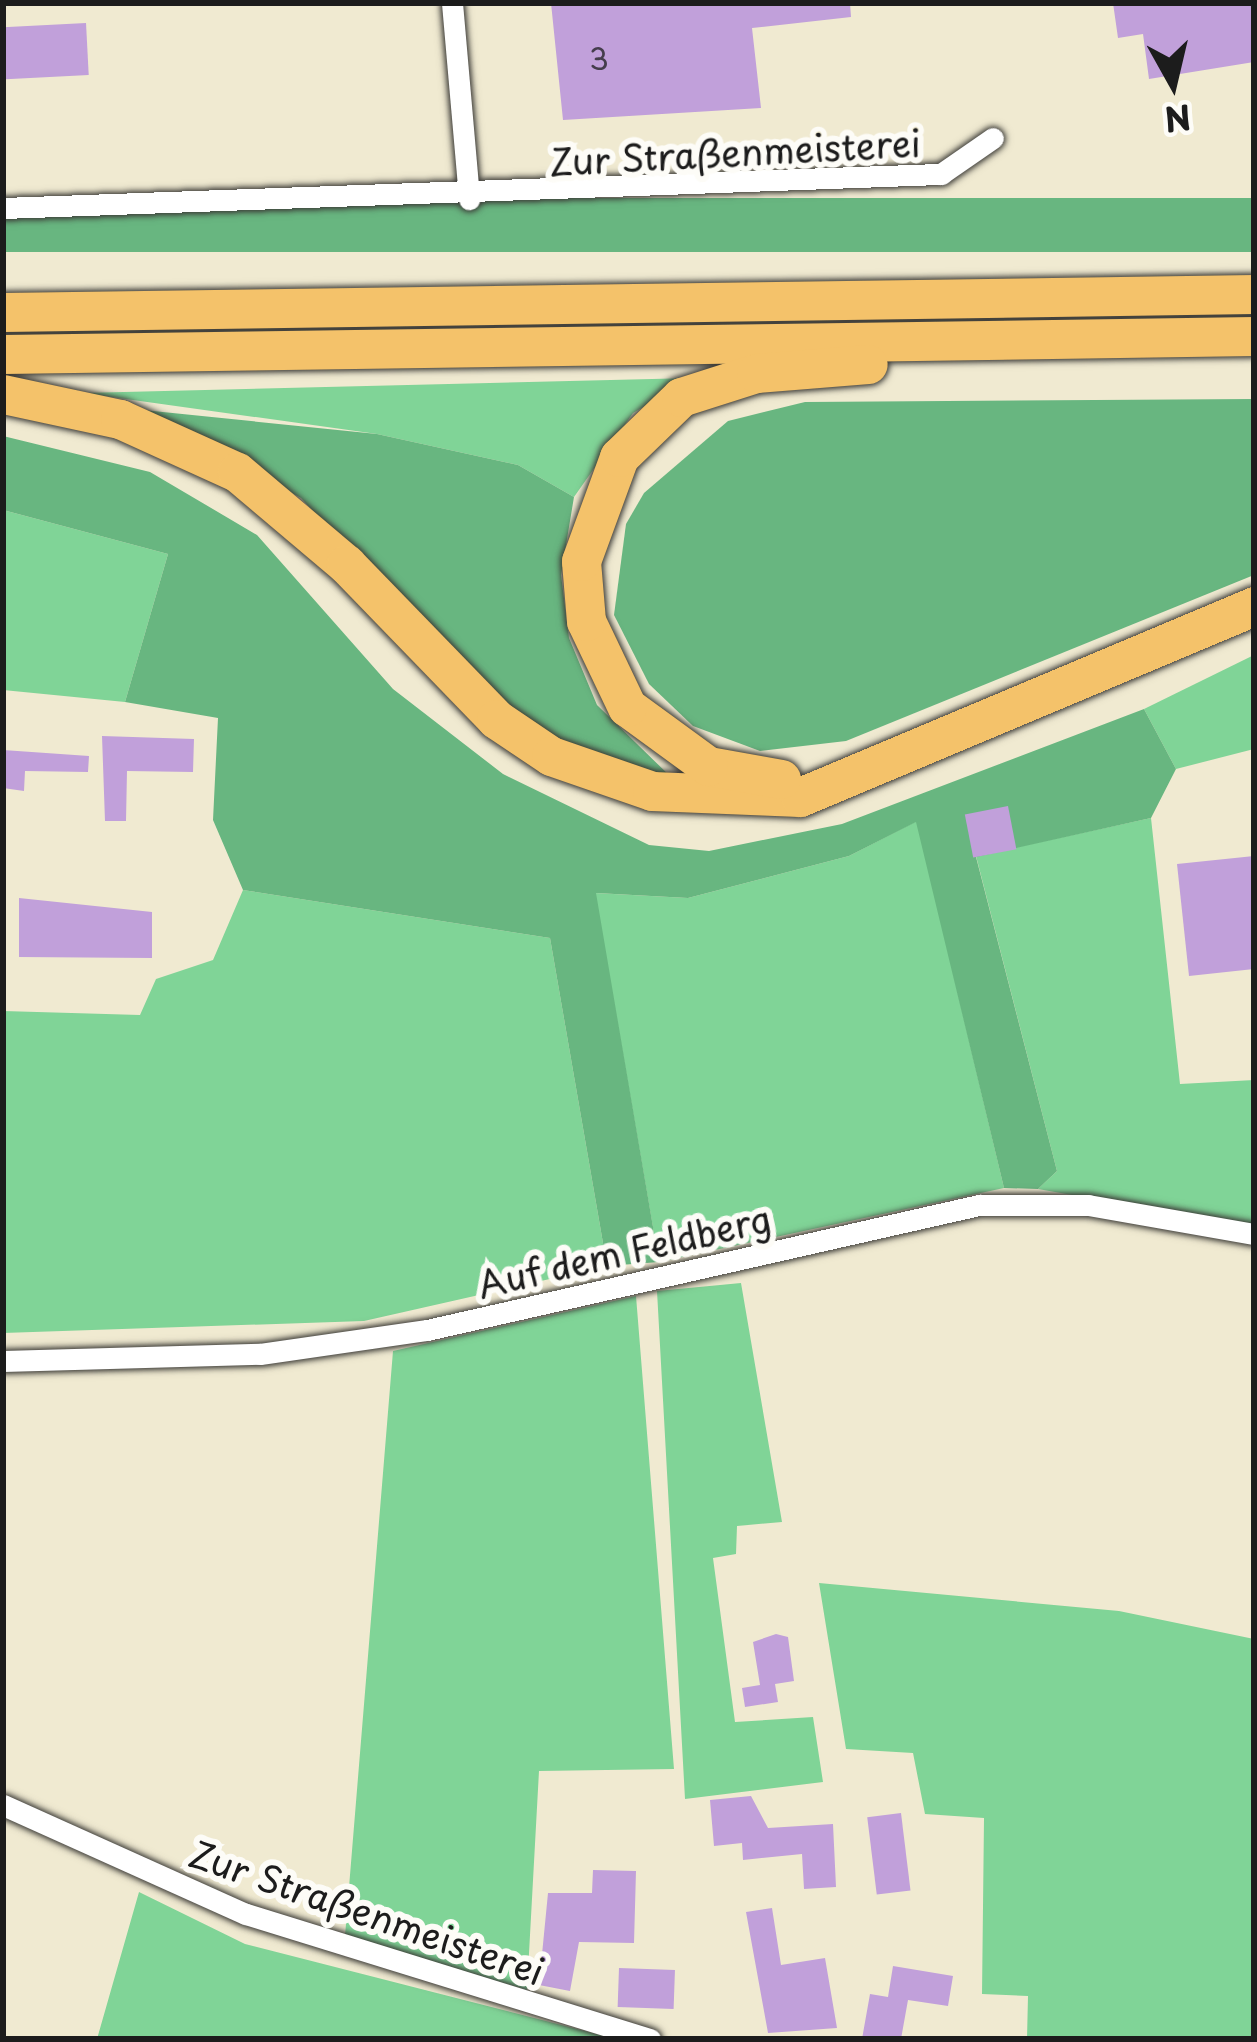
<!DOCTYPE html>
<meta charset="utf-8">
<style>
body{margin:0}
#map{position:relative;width:1257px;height:2042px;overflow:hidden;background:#f0ead1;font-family:"Playpen Sans",sans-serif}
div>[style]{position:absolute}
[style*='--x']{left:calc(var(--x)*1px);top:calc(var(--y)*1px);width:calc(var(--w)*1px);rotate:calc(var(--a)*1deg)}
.green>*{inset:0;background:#80d497}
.forest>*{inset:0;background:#68b680;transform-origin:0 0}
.building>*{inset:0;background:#c1a0da;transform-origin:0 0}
.roads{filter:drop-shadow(0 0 3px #3c3b37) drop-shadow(0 0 3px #3c3b37)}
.street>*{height:21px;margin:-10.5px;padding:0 10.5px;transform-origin:10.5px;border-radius:10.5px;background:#fff}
.highway>*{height:39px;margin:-19.5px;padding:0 19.5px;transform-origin:19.5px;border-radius:19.5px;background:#f4c26a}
span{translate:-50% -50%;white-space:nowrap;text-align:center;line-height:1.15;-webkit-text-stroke:12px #fdfcf7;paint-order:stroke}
.number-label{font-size:30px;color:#453d4c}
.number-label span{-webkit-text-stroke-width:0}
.street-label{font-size:36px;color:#1c1c1c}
.frame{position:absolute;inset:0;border:6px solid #1c1c1c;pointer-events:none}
.north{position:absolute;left:1113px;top:24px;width:120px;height:120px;-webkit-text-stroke:9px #fdfcf7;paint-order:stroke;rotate:172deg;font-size:33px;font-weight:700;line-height:48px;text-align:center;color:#1c1c1c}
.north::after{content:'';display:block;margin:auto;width:42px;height:54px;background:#1c1c1c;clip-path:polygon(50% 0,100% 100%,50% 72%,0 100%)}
</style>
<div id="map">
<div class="green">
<div style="clip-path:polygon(693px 378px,633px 413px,574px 497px,518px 465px,377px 434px,83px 393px)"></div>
<div style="clip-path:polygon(3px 510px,168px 554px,125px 702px,3px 690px)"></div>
<div style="clip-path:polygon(1254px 655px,1254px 749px,1176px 769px,1144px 709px)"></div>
<div style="clip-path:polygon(1151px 818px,1180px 1084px,1254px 1080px,1254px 1227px,1038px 1189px,1057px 1171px,976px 856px)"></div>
<div style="clip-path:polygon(917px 821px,1004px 1188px,659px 1262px,595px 893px,688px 898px,849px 856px)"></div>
<div style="clip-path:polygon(243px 890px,550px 938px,607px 1266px,364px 1321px,3px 1333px,3px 1011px,140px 1015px,156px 979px,213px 960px)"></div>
<div style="clip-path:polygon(741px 1283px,782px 1522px,737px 1526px,736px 1554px,713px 1558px,735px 1722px,813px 1717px,823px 1782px,685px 1799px,657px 1291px)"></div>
<div style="clip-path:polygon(636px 1296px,674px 1769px,539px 1771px,527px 1990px,345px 1936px,393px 1351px)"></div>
<div style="clip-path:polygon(819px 1583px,1119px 1611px,1254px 1639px,1254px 2039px,1027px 2039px,1028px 1996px,982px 1994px,984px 1818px,925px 1814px,913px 1753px,846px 1749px)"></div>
<div style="clip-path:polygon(139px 1892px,245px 1944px,616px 2039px,97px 2039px)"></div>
</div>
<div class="forest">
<div style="left:1254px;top:198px;width:54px;height:1251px;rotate:90deg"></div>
<div style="clip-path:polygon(1254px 399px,1254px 575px,846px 741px,760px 751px,693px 726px,649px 684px,614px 615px,626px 524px,644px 493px,728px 421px,805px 402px)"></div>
<div style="clip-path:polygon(143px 410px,377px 434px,518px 465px,574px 497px,561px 575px,569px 638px,597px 705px,674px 780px,560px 743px,496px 708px,301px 498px)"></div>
<div style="clip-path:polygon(3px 436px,150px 472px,257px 535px,393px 689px,503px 774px,649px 845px,709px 851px,842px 824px,1144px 709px,1176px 769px,1151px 818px,976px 857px,1057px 1171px,1038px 1189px,1004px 1188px,916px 822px,849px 856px,688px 898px,596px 893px,659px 1262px,607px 1266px,550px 938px,243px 890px,213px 820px,218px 718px,125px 702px,168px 554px,3px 510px)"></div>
</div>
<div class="building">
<div style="clip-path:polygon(551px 3px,850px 3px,851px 17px,752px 28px,761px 108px,563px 120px)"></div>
<div style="clip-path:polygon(1113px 3px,1254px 3px,1254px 62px,1149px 79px,1143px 34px,1118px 38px)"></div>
<div style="left:86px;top:23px;width:52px;height:83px;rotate:87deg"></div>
<div style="clip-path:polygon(102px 736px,194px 739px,193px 772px,127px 771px,126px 821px,105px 821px)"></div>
<div style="clip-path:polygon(3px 750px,89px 756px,88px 772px,25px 771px,24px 791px,3px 788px)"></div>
<div style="left:1008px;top:806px;width:44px;height:44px;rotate:79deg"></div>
<div style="clip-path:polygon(1254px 856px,1254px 969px,1189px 976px,1177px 864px)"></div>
<div style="clip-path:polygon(19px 898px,152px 912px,152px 958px,19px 957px)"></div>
<div style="clip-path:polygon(776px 1634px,788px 1637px,794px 1681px,775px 1684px,778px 1702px,745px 1707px,742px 1688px,760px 1685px,753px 1642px)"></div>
<div style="clip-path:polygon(751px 1796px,768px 1828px,833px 1824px,836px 1887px,804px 1889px,802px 1854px,743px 1860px,742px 1843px,714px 1846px,710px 1800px)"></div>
<div style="left:901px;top:1813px;width:78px;height:34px;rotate:83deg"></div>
<div style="clip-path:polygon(593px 1870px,636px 1871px,634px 1943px,579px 1942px,570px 1991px,539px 1985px,548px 1893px,592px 1893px)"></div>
<div style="clip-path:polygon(772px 1908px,781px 1965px,825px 1958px,837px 2028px,768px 2033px,746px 1912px)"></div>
<div style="clip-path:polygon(893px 1966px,953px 1976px,948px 2006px,908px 2000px,901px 2039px,862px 2039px,870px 1994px,888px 1997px)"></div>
<div style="left:619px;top:1968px;width:56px;height:39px;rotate:2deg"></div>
</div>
<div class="roads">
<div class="street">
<div style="--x:452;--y:3;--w:197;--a:85"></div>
<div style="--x:3;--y:208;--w:939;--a:-2.08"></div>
<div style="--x:941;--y:174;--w:63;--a:-34.7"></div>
<div style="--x:3;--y:1361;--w:257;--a:-1.6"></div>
<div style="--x:260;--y:1354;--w:169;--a:-8.2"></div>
<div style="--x:427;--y:1330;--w:566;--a:-12.76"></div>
<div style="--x:979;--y:1205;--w:109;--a:0"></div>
<div style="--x:1088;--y:1205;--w:169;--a:9.9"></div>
<div style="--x:3;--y:1805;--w:266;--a:24.2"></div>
<div style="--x:246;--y:1914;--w:423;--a:17.2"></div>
</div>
<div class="highway">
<div style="--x:3;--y:312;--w:1251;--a:-0.82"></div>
<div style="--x:3;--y:354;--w:1251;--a:-0.82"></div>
<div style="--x:3;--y:394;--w:120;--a:12.1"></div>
<div style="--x:120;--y:419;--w:128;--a:24.4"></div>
<div style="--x:237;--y:472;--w:143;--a:40.2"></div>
<div style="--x:346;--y:564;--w:216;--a:45.9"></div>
<div style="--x:496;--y:719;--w:66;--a:33.9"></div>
<div style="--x:551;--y:756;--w:107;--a:19.1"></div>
<div style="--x:652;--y:791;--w:148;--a:2.3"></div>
<div style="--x:800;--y:797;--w:493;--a:-22.8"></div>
<div style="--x:781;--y:779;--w:74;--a:-169.9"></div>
<div style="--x:708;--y:766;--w:100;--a:-143.9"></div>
<div style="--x:627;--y:707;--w:95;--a:-115.5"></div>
<div style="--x:586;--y:621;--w:60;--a:-94.8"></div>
<div style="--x:581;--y:561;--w:111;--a:-69.9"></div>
<div style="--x:619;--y:457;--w:86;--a:-44.1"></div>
<div style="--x:681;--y:397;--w:79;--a:-17.7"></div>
<div style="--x:756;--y:373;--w:112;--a:-4.6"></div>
</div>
</div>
<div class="number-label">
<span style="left:599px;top:58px">3</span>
</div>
<div class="street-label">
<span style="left:735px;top:152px;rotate:-3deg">Zur Straßenmeisterei</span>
<span style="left:624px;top:1251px;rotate:-13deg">Auf dem Feldberg</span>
<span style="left:367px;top:1912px;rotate:19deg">Zur Straßenmeisterei</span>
</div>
<div class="frame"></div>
<div class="north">N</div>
</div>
